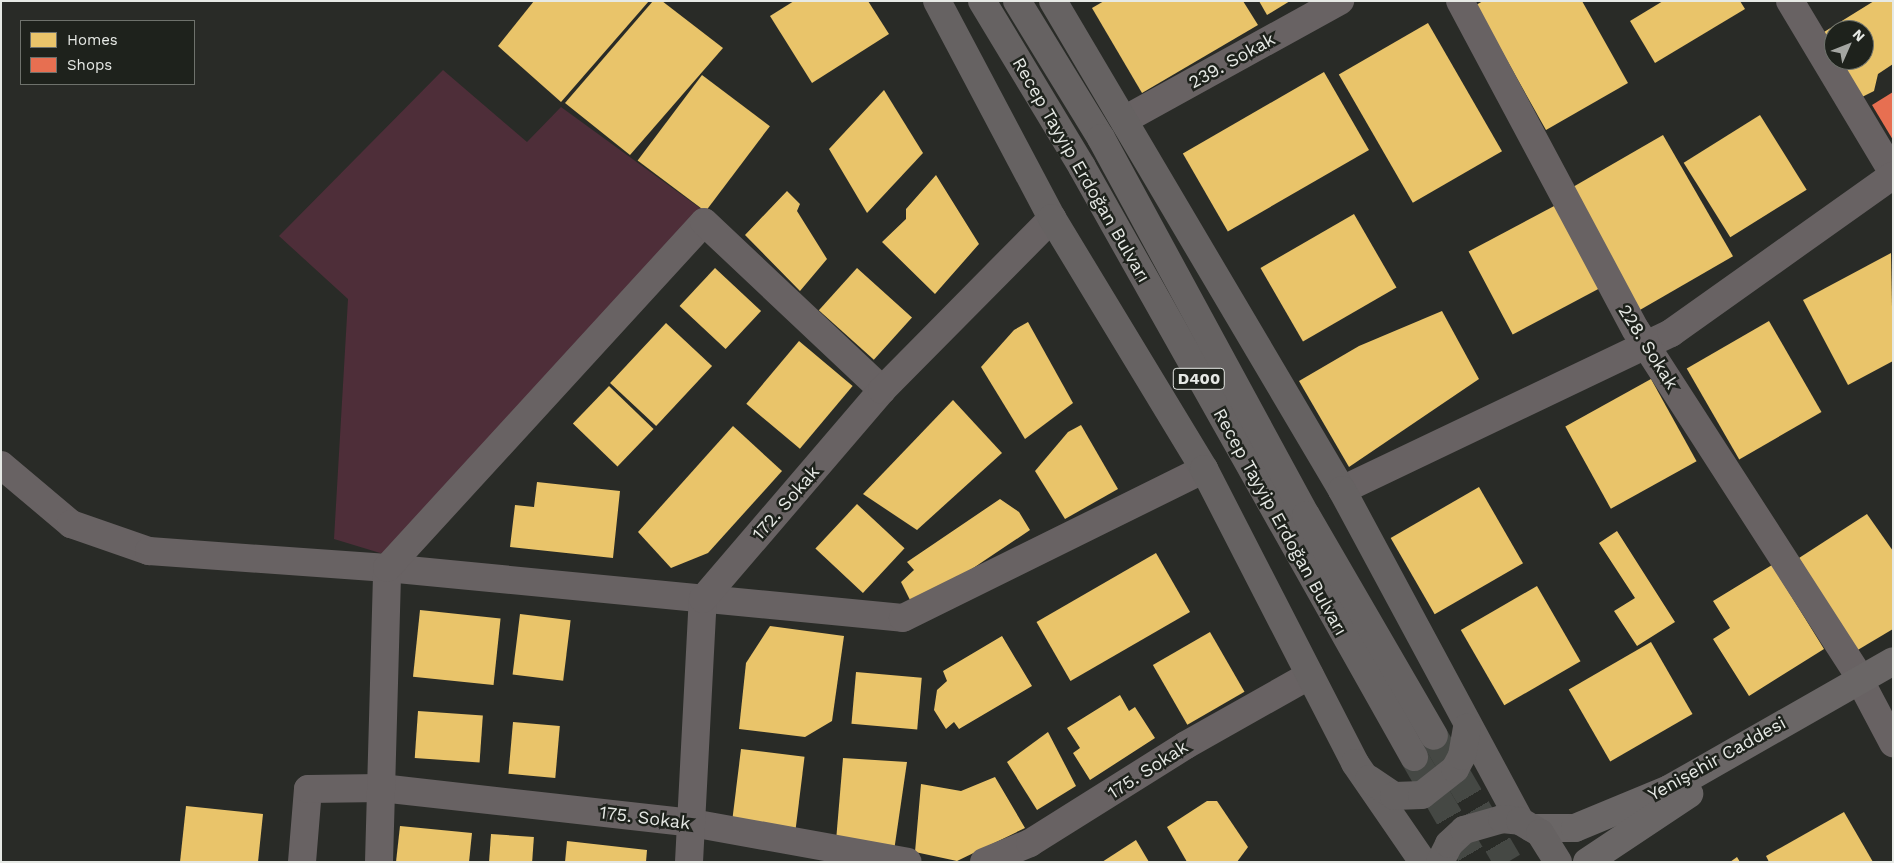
<!DOCTYPE html>
<meta charset="utf-8">
<style>
body{margin:0}
#map{position:relative;width:1894px;height:863px;overflow:hidden;background:#292b27;font-family:"Work Sans",sans-serif}
div>[style]{position:absolute}
[style*='--x']{left:calc(var(--x)*1px);top:calc(var(--y)*1px);width:calc(var(--w)*1px);rotate:calc(var(--a)*1deg)}
.green>*{inset:0;background:#4e2e39}
.homes>*{inset:0;background:#e9c46a;transform-origin:0 0}
.shops>*{inset:0;background:#e76f51}
.trunk-tunnel>*{height:28px;margin-top:-14px;transform-origin:0;background:repeating-linear-gradient(90deg,#454844 0 28px,transparent 0 42px)}
.minor>*{height:28px;margin:-14px;padding:0 14px;transform-origin:14px;border-radius:14px;background:#686263}
.secondary>*{height:28px;margin:-14px;padding:0 14px;transform-origin:14px;border-radius:14px;background:#6a6666}
.trunk>*{height:28px;margin:-14px;padding:0 14px;transform-origin:14px;border-radius:14px;background:#666262}
span{translate:-50% -50%;white-space:nowrap;text-align:center;line-height:1.15;-webkit-text-stroke:5px #1e221c;paint-order:stroke}
.shield-label span{padding:1px 4px;background:#1e221c;border:1px solid;border-radius:4px;-webkit-text-stroke-width:0}
.shield-label{font-size:16px;color:#e6e9e5;font-weight:700}
.street-label{font-size:18px;color:#e6e9e5}
.frame{position:absolute;inset:0;border:2px solid #e6e9e5;pointer-events:none}
.legend{position:absolute;left:20px;top:20px;width:175px;height:65px;box-sizing:border-box;background:#1e221c;border:1px solid #6e726c;margin:0;padding:6px 9px;list-style:none;font-size:15px;color:#e6e9e5}
.legend li{display:flex;align-items:center;gap:10px;height:25px}
.legend b{width:25px;border:1px solid #6e726c}
.north{position:absolute;left:1824px;top:20px;width:50px;height:50px;box-sizing:border-box;background:#1e221c;border:1px solid #6e726c;border-radius:50%;rotate:46deg;font-size:14px;font-weight:700;line-height:20px;text-align:center;color:#e6e9e5}
.north::after{content:'';display:block;margin:auto;width:18px;height:22px;background:#a4a6a2;clip-path:polygon(50% 0,100% 100%,50% 72%,0 100%)}
</style>
<div id="map">
<div class="green">
<div style="clip-path:polygon(443px 70px,527px 142px,561px 107px,704px 211px,390px 556px,334px 539px,348px 299px,279px 236px)"></div>
</div>
<div class="homes">
<div style="clip-path:polygon(534px 1px,649px 1px,561px 102px,498px 46px)"></div>
<div style="clip-path:polygon(653px 1px,662px 1px,723px 48px,630px 155px,565px 103px)"></div>
<div style="clip-path:polygon(794px 1px,868px 1px,889px 34px,812px 83px,770px 16px)"></div>
<div style="clip-path:polygon(1104px 1px,1243px 1px,1258px 25px,1142px 93px,1092px 8px)"></div>
<div style="clip-path:polygon(1259px 1px,1290px 1px,1267px 15px)"></div>
<div style="clip-path:polygon(1483px 1px,1582px 1px,1628px 83px,1546px 130px,1476px 5px)"></div>
<div style="clip-path:polygon(1663px 1px,1740px 1px,1745px 9px,1655px 63px,1630px 21px)"></div>
<div style="clip-path:polygon(1874px 1px,1893px 1px,1893px 64px,1878px 74px,1874px 91px,1862px 97px,1840px 60px,1864px 60px,1864px 30px,1834px 30px,1834px 50px,1824px 32px)"></div>
<div style="left:1428px;top:23px;width:148px;height:103px;rotate:60deg"></div>
<div style="left:1324px;top:72px;width:90px;height:163px;rotate:60deg"></div>
<div style="left:702px;top:75px;width:85px;height:107px;rotate:37deg"></div>
<div style="clip-path:polygon(884px 90px,923px 153px,867px 213px,829px 149px)"></div>
<div style="left:1760px;top:115px;width:88px;height:90px;rotate:58deg"></div>
<div style="left:1663px;top:135px;width:140px;height:109px;rotate:60deg"></div>
<div style="clip-path:polygon(936px 175px,979px 244px,935px 294px,882px 242px,906px 219px,906px 209px)"></div>
<div style="clip-path:polygon(787px 191px,800px 204px,797px 211px,827px 259px,800px 291px,745px 235px)"></div>
<div style="left:1556px;top:205px;width:94px;height:99px;rotate:62deg"></div>
<div style="left:1354px;top:214px;width:85px;height:108px;rotate:60deg"></div>
<div style="clip-path:polygon(1891px 253px,1893px 361px,1848px 385px,1803px 300px)"></div>
<div style="left:715px;top:268px;width:63px;height:52px;rotate:43deg"></div>
<div style="left:857px;top:268px;width:74px;height:57px;rotate:42deg"></div>
<div style="clip-path:polygon(1442px 311px,1479px 379px,1349px 467px,1299px 381px,1359px 346px)"></div>
<div style="left:1769px;top:321px;width:105px;height:95px;rotate:60deg"></div>
<div style="clip-path:polygon(1028px 322px,1073px 403px,1025px 439px,981px 367px,1014px 330px)"></div>
<div style="left:666px;top:323px;width:63px;height:82px;rotate:43deg"></div>
<div style="left:799px;top:341px;width:70px;height:82px;rotate:40deg"></div>
<div style="left:1651px;top:379px;width:94px;height:98px;rotate:61deg"></div>
<div style="left:609px;top:386px;width:62px;height:52px;rotate:44deg"></div>
<div style="clip-path:polygon(953px 400px,1002px 453px,917px 530px,863px 494px)"></div>
<div style="clip-path:polygon(1081px 425px,1118px 489px,1065px 519px,1035px 471px,1068px 432px)"></div>
<div style="clip-path:polygon(733px 426px,782px 471px,708px 553px,671px 568px,638px 532px)"></div>
<div style="clip-path:polygon(537px 482px,620px 491px,613px 558px,510px 547px,515px 505px,534px 507px)"></div>
<div style="left:1479px;top:487px;width:88px;height:102px;rotate:60deg"></div>
<div style="clip-path:polygon(1000px 499px,1019px 512px,1030px 530px,918px 605px,912px 604px,901px 582px,914px 570px,907px 562px)"></div>
<div style="left:857px;top:504px;width:65px;height:61px;rotate:43deg"></div>
<div style="clip-path:polygon(1867px 514px,1893px 551px,1893px 629px,1856px 651px,1799px 558px)"></div>
<div style="clip-path:polygon(1617px 531px,1675px 622px,1637px 646px,1614px 611px,1635px 598px,1599px 543px)"></div>
<div style="left:1156px;top:553px;width:68px;height:138px;rotate:60deg"></div>
<div style="clip-path:polygon(1772px 565px,1824px 649px,1749px 696px,1713px 639px,1730px 628px,1713px 601px)"></div>
<div style="left:1537px;top:586px;width:87px;height:88px;rotate:60deg"></div>
<div style="left:420px;top:610px;width:81px;height:67px;rotate:6deg"></div>
<div style="left:520px;top:614px;width:51px;height:61px;rotate:7deg"></div>
<div style="clip-path:polygon(770px 626px,844px 636px,832px 721px,805px 737px,739px 729px,746px 663px)"></div>
<div style="left:1210px;top:632px;width:69px;height:66px;rotate:60deg"></div>
<div style="clip-path:polygon(1002px 636px,1032px 686px,959px 729px,954px 722px,946px 729px,934px 710px,937px 690px,947px 681px,943px 671px)"></div>
<div style="left:1651px;top:642px;width:83px;height:95px;rotate:60deg"></div>
<div style="left:856px;top:672px;width:66px;height:52px;rotate:5deg"></div>
<div style="clip-path:polygon(1120px 695px,1129px 711px,1135px 707px,1155px 738px,1090px 780px,1073px 753px,1080px 748px,1067px 728px)"></div>
<div style="left:418px;top:711px;width:65px;height:47px;rotate:4deg"></div>
<div style="left:513px;top:722px;width:47px;height:52px;rotate:5deg"></div>
<div style="clip-path:polygon(1048px 732px,1076px 786px,1037px 810px,1007px 762px)"></div>
<div style="left:741px;top:749px;width:64px;height:80px;rotate:7deg"></div>
<div style="clip-path:polygon(843px 758px,907px 762px,894px 851px,836px 841px)"></div>
<div style="clip-path:polygon(995px 777px,1025px 828px,957px 861px,915px 852px,921px 784px,961px 791px)"></div>
<div style="clip-path:polygon(1207px 801px,1217px 801px,1248px 847px,1237px 862px,1187px 862px,1167px 827px)"></div>
<div style="clip-path:polygon(186px 806px,263px 814px,258px 862px,180px 862px)"></div>
<div style="clip-path:polygon(1844px 812px,1873px 862px,1769px 862px,1766px 856px)"></div>
<div style="clip-path:polygon(400px 826px,472px 833px,469px 862px,396px 862px)"></div>
<div style="left:491px;top:834px;width:43px;height:28px;rotate:4deg"></div>
<div style="clip-path:polygon(1136px 840px,1149px 862px,1102px 862px)"></div>
<div style="clip-path:polygon(567px 841px,647px 850px,646px 862px,565px 862px)"></div>
<div style="clip-path:polygon(1737px 857px,1740px 862px,1730px 862px)"></div>
</div>
<div class="shops">
<div style="clip-path:polygon(1893px 92px,1893px 140px,1872px 105px)"></div>
</div>
<div class="trunk-tunnel">
<div style="--x:1434;--y:736;--w:146;--a:59.6"></div>
<div style="--x:1414;--y:757;--w:121;--a:59.8"></div>
</div>
<div class="minor">
<div style="--x:1460;--y:1;--w:373;--a:61.9"></div>
<div style="--x:1636;--y:330;--w:414;--a:57.2"></div>
<div style="--x:1790;--y:1;--w:200;--a:59.1"></div>
<div style="--x:1124;--y:120;--w:247;--a:-28.9"></div>
<div style="--x:1;--y:465;--w:92;--a:40.1"></div>
<div style="--x:71;--y:524;--w:83;--a:19.1"></div>
<div style="--x:149;--y:551;--w:239;--a:4.1"></div>
<div style="--x:387;--y:568;--w:518;--a:5.53"></div>
<div style="--x:903;--y:618;--w:336;--a:-26.3"></div>
<div style="--x:1342;--y:490;--w:365;--a:-25.5"></div>
<div style="--x:1671;--y:333;--w:272;--a:-35.4"></div>
<div style="--x:1866;--y:692;--w:58;--a:62.1"></div>
<div style="--x:302;--y:862;--w:73;--a:-85.3"></div>
<div style="--x:308;--y:789;--w:73;--a:-0.8"></div>
<div style="--x:381;--y:788;--w:313;--a:6.4"></div>
<div style="--x:692;--y:823;--w:219;--a:10.2"></div>
<div style="--x:379;--y:862;--w:294;--a:-88.4"></div>
<div style="--x:387;--y:568;--w:469;--a:-47.5"></div>
<div style="--x:704;--y:222;--w:245;--a:43.3"></div>
<div style="--x:689;--y:862;--w:263;--a:-87"></div>
<div style="--x:703;--y:599;--w:275;--a:-49.4"></div>
<div style="--x:882;--y:390;--w:242;--a:-45.3"></div>
<div style="--x:984;--y:862;--w:50;--a:-22.4"></div>
<div style="--x:1030;--y:843;--w:184;--a:-32.1"></div>
<div style="--x:1186;--y:745;--w:142;--a:-29.4"></div>
</div>
<div class="secondary">
<div style="--x:1532;--y:828;--w:43;--a:0"></div>
<div style="--x:1575;--y:828;--w:102;--a:-22.5"></div>
<div style="--x:1669;--y:789;--w:258;--a:-29.7"></div>
<div style="--x:1587;--y:862;--w:123;--a:-33.7"></div>
</div>
<div class="trunk">
<div style="--x:937;--y:1;--w:246;--a:62.1"></div>
<div style="--x:1052;--y:218;--w:293;--a:58.8"></div>
<div style="--x:1204;--y:469;--w:331;--a:62.8"></div>
<div style="--x:1355;--y:763;--w:120;--a:55.5"></div>
<div style="--x:982;--y:1;--w:194;--a:58.9"></div>
<div style="--x:1082;--y:167;--w:677;--a:60.63"></div>
<div style="--x:1017;--y:1;--w:161;--a:58.5"></div>
<div style="--x:1101;--y:138;--w:429;--a:61.5"></div>
<div style="--x:1306;--y:515;--w:255;--a:59.9"></div>
<div style="--x:1053;--y:1;--w:568;--a:59.42"></div>
<div style="--x:1342;--y:490;--w:376;--a:61.7"></div>
<div style="--x:1369;--y:779;--w:30;--a:34"></div>
<div style="--x:1394;--y:796;--w:28;--a:-2"></div>
<div style="--x:1422;--y:795;--w:42;--a:-38.2"></div>
<div style="--x:1455;--y:769;--w:15;--a:-62"></div>
<div style="--x:1462;--y:756;--w:29;--a:-80"></div>
<div style="--x:1440;--y:862;--w:20;--a:-63"></div>
<div style="--x:1449;--y:844;--w:21;--a:-43"></div>
<div style="--x:1464;--y:830;--w:40;--a:-16"></div>
<div style="--x:1502;--y:819;--w:18;--a:6"></div>
<div style="--x:1520;--y:821;--w:23;--a:31"></div>
<div style="--x:1540;--y:833;--w:34;--a:58"></div>
</div>
<div class="shield-label">
<span style="left:1199px;top:379px">D400</span>
</div>
<div class="street-label">
<span style="left:1232px;top:61px;rotate:-29deg">239. Sokak</span>
<span style="left:1081px;top:170px;rotate:60deg">Recep Tayyip Erdoğan Bulvarı</span>
<span style="left:1648px;top:347px;rotate:58deg">228. Sokak</span>
<span style="left:786px;top:503px;rotate:-49deg">172. Sokak</span>
<span style="left:1280px;top:522px;rotate:61deg">Recep Tayyip Erdoğan Bulvarı</span>
<span style="left:1717px;top:759px;rotate:-29deg">Yenişehir Caddesi</span>
<span style="left:1148px;top:770px;rotate:-33deg">175. Sokak</span>
<span style="left:645px;top:818px;rotate:7deg">175. Sokak</span>
</div>
<div class="frame"></div>
<ul class="legend">
<li><b style="height:14px;background:#e9c46a"></b>Homes</li>
<li><b style="height:14px;background:#e76f51"></b>Shops</li>
</ul>
<div class="north">N</div>
</div>
